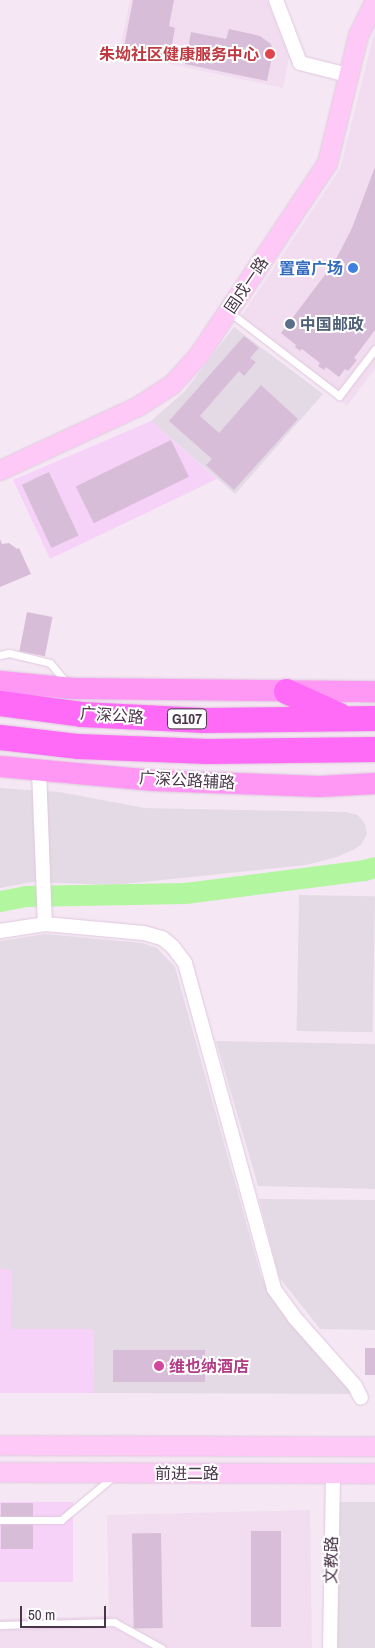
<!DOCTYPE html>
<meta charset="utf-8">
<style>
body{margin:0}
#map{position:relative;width:375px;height:1648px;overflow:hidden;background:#f5e8f4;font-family:"Archivo Narrow","Noto Sans SC",sans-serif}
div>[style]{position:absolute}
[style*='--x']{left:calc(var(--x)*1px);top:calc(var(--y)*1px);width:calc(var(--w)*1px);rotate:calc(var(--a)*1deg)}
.residential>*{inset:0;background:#f1ddef}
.commercial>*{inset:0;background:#f7d2f8;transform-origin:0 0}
.industrial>*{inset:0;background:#e4dae5;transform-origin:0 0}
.river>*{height:21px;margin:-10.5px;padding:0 10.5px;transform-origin:10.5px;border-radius:10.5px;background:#b2f6a0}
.building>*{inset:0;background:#d8bdd8;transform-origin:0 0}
.roads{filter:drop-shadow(0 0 1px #e0c7de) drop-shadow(0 0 1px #e0c7de)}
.lane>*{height:7px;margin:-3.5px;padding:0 3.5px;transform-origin:3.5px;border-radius:3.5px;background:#fff}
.street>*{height:14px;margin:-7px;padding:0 7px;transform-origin:7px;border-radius:7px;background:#fff}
.secondary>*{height:19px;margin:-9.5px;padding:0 9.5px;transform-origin:9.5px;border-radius:9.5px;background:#ffc9f7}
.primary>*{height:21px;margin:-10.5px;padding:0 10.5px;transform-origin:10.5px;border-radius:10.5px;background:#ff98f4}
.highway>*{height:25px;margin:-12.5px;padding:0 12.5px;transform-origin:12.5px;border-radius:12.5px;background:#ff6af6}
.dots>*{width:14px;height:14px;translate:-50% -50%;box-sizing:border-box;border:2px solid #fff;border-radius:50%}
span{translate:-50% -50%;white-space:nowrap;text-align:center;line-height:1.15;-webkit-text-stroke:4px #fff;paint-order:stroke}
.shield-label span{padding:1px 4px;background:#fff;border:1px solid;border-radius:4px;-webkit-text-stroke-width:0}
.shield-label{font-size:15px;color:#4a364a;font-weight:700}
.health-label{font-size:16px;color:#be3a42;font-weight:700}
.right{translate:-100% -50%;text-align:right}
.shop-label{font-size:16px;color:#366cbe;font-weight:700}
.street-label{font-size:16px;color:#4a364a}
.service-label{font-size:16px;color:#4e5e75;font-weight:700}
.left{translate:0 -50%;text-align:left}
.hotel-label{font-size:16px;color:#b23c85;font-weight:700}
.scale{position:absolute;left:20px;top:1606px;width:86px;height:22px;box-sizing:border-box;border:2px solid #4a364a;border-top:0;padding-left:6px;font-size:15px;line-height:18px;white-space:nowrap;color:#4a364a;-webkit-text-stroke:4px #fff;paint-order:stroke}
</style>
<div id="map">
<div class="residential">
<div style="clip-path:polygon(130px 0,267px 0,289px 57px,283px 88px,119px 53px)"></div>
<div style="clip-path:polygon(375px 30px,375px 369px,347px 406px,237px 323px,340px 169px)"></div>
<div style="clip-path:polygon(310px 1510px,312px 1648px,0 1648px,0 1619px,109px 1616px,107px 1515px)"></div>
</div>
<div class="commercial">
<div style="clip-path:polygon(151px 421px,217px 479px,50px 559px,13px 480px)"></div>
<div style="clip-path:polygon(0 1269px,12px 1269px,12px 1328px,94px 1329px,93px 1393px,0 1393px)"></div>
<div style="left:73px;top:1502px;width:80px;height:73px;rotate:90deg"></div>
</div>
<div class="industrial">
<div style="clip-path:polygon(234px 327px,323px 394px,235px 494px,151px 421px,185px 391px)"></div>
<div style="clip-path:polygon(0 788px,59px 792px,145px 808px,346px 812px,358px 815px,365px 824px,367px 834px,361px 845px,353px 850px,337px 857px,306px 865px,114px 885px,32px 882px,0 888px)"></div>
<div style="left:299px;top:895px;width:76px;height:136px;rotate:1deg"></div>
<div style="clip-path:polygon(45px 934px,142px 943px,157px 948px,175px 967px,261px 1276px,274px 1301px,295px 1329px,354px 1394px,93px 1393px,94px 1329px,11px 1329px,12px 1270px,0 1269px,0 941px)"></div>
<div style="clip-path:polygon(216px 1041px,375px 1044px,375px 1189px,258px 1186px)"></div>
<div style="clip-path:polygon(259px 1199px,375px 1200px,375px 1330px,320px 1329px,279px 1277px)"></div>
<div style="left:375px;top:1502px;width:146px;height:38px;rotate:90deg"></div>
</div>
<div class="river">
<div style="--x:0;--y:901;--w:26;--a:-11"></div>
<div style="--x:26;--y:896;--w:159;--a:-1.1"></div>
<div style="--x:185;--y:893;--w:180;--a:-7.3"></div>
<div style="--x:364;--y:870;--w:11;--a:-15"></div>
</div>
<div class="building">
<div style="clip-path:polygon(133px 0,174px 0,169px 26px,175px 28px,169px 61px,123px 52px)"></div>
<div style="clip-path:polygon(229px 29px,260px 36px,271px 44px,273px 52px,267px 81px,185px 64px,191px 32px,226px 39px)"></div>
<div style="clip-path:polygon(375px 167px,375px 330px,354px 358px,357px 360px,348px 371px,345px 369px,339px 377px,326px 367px,324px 370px,318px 366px,320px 363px,302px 349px,300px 351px,295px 347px,296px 345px,281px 333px,334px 263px,352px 228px)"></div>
<div style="clip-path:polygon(244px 336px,259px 348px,250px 358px,256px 362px,244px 376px,239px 371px,200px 416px,219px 433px,261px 385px,298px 419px,234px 490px,206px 465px,212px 459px,169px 421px)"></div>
<div style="left:171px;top:440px;width:41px;height:106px;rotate:64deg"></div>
<div style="left:49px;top:472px;width:70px;height:30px;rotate:65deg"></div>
<div style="clip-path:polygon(0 539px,2px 544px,9px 543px,17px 549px,19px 548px,31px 574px,0 587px)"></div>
<div style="left:27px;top:612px;width:26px;height:40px;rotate:11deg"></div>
<div style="left:365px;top:1348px;width:10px;height:27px"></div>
<div style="left:113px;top:1350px;width:92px;height:32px"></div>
<div style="left:33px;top:1503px;width:46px;height:32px;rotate:90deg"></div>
<div style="left:251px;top:1531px;width:30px;height:96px"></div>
<div style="left:161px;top:1533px;width:95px;height:29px;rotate:89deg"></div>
</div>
<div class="roads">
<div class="lane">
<div style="--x:228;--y:311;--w:140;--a:37.4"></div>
<div style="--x:339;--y:396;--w:59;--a:-52.5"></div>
<div style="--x:0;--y:655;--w:9;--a:-13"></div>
<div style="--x:9;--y:653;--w:42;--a:13.7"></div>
<div style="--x:50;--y:663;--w:25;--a:50"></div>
<div style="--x:0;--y:1520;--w:61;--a:0"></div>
<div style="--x:61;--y:1520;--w:69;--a:-39.7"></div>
<div style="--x:0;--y:1625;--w:114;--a:-1.5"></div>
<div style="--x:114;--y:1622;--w:54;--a:29"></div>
</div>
<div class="street">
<div style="--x:276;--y:0;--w:67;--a:69.1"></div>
<div style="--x:300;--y:63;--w:49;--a:14"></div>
<div style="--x:39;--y:770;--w:154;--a:87.8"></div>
<div style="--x:0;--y:931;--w:46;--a:-8.8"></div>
<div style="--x:45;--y:924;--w:99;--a:5.2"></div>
<div style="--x:144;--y:933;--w:19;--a:16"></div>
<div style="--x:162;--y:938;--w:14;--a:39"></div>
<div style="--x:173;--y:947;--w:20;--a:53"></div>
<div style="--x:185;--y:963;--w:338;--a:74.7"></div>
<div style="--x:274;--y:1289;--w:34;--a:54"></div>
<div style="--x:294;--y:1317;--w:92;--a:48.5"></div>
<div style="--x:355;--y:1386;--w:13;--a:63"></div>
<div style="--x:330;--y:1648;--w:175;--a:-89"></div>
</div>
<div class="secondary">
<div style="--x:0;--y:470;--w:152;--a:-24.9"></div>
<div style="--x:138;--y:406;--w:40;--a:-32.9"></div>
<div style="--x:172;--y:384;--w:40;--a:-48"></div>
<div style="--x:199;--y:354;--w:230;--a:-56.2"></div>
<div style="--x:327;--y:163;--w:132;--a:-76.4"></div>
<div style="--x:358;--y:35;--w:39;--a:-64"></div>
<div style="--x:0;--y:1445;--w:375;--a:0.2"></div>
<div style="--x:0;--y:1472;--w:375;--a:0.2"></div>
</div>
<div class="primary">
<div style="--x:0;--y:681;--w:74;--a:5.4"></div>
<div style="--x:74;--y:688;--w:301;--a:0.6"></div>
<div style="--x:0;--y:766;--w:154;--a:5.2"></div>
<div style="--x:153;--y:780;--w:166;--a:2.1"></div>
<div style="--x:319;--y:786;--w:56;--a:-3.1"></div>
</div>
<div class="highway">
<div style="--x:286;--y:691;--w:58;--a:24.4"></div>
<div style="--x:0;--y:703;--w:82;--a:7.7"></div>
<div style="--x:81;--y:714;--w:123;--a:2.8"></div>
<div style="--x:204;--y:720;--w:171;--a:-0.7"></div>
<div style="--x:0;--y:737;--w:79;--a:6.6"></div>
<div style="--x:78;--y:746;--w:129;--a:2.2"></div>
<div style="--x:207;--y:751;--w:168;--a:-0.7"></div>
</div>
</div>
<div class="dots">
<div style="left:270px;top:54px;background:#e0444e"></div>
<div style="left:353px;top:268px;background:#3f7fe0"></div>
<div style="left:290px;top:324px;background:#5c6f8a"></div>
<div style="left:159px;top:1366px;background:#d1479c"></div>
</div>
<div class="shield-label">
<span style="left:187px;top:719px">G107</span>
</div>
<div class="health-label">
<span class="right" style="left:259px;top:54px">朱坳社区健康服务中心</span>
</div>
<div class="shop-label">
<span class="right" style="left:343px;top:268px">置富广场</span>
</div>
<div class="street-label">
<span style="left:246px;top:285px;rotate:-56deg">固戍一路</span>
<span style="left:112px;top:715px;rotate:4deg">广深公路</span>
<span style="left:187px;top:780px;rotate:3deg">广深公路辅路</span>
<span style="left:187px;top:1473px">前进二路</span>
<span style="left:331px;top:1560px;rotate:-89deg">文教路</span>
</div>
<div class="service-label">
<span class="left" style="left:300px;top:324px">中国邮政</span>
</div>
<div class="hotel-label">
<span class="left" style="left:169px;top:1366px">维也纳酒店</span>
</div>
<div class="scale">50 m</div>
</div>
